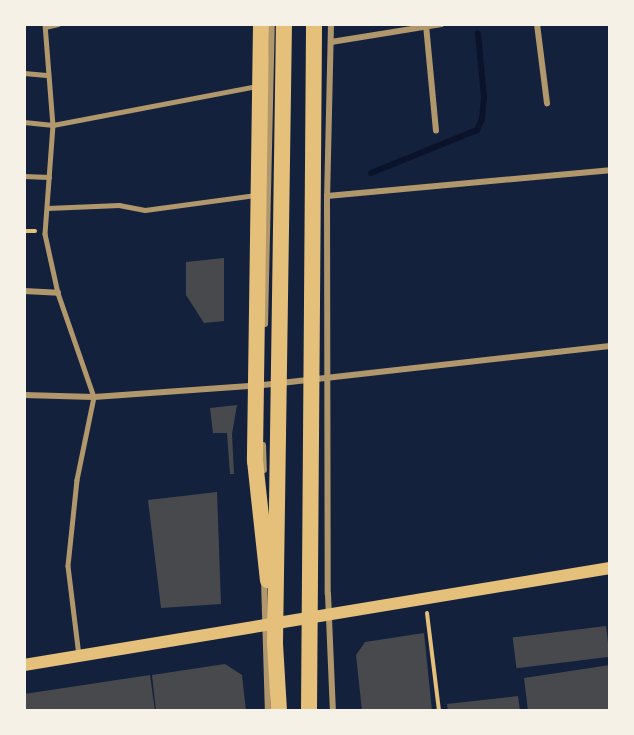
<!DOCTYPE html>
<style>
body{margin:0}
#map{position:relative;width:634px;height:735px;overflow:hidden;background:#14213d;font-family:Lato,sans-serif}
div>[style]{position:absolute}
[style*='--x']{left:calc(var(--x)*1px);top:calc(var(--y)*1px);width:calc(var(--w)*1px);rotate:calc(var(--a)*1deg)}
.stream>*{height:6px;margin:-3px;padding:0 3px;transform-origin:3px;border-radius:3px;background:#0b132b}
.building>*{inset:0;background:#48494c;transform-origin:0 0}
.path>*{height:4px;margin:-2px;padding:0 2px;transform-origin:2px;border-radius:2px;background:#e5c07b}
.service>*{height:4.5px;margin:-2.25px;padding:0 2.25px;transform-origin:2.25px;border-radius:2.25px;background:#b1986c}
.minor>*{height:6px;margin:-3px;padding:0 3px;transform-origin:3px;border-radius:3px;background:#b1986c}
.secondary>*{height:12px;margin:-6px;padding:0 6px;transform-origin:6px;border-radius:6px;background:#e5c07b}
.trunk>*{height:16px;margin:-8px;padding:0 8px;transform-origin:8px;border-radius:8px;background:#e5c07b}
span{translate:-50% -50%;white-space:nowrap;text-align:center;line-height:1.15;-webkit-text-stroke:5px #f6f1e7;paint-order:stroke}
.frame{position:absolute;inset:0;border:26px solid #f6f1e7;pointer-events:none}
</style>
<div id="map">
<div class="stream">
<div style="--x:371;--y:173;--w:114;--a:-22.1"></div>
<div style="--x:477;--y:130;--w:12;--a:-66"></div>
<div style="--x:482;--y:119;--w:22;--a:-85"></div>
<div style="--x:484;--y:97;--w:64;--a:-95.4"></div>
</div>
<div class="building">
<div style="clip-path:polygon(224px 258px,224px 321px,204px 323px,186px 295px,186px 262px)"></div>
<div style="clip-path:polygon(237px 405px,232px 434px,234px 474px,230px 474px,227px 433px,213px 433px,210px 408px)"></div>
<div style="clip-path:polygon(217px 492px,221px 604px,161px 608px,148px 500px)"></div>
<div style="left:606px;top:626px;width:31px;height:94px;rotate:83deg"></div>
<div style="clip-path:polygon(424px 633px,432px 711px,362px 711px,356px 655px,365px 642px)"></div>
<div style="clip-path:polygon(225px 664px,242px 675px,246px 711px,156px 711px,152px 675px)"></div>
<div style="clip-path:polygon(610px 665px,610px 711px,528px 711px,524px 678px)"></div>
<div style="clip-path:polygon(150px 675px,155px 711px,24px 711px,24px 694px)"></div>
<div style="clip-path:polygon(518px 696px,520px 711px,448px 711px,447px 704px)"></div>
</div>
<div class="path">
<div style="--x:24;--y:231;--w:11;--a:0"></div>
<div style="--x:427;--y:613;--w:99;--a:83"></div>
</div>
<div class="service">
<div style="--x:45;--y:24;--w:101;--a:85.5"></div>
<div style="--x:53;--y:125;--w:109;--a:94.2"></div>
<div style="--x:45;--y:234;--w:60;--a:77.6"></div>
<div style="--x:58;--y:293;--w:110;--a:70.9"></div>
<div style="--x:94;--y:397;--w:85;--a:101.6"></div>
<div style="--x:77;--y:480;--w:86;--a:96"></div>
<div style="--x:68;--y:566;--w:90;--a:83"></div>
<div style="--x:45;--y:27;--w:13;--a:-13"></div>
<div style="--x:24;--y:73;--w:22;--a:5"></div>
<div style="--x:24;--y:122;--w:29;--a:6"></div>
<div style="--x:53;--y:125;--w:208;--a:-10.8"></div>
<div style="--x:24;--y:176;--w:25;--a:2"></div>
<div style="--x:47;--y:208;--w:72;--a:-2.4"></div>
<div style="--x:119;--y:205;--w:26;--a:11"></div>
<div style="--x:145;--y:210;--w:112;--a:-7.7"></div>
</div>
<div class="minor">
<div style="--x:331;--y:24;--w:172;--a:91.3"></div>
<div style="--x:327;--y:196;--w:398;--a:89.9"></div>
<div style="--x:328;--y:594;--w:117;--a:87.6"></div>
<div style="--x:537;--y:24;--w:80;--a:82.8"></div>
<div style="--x:426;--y:25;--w:106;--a:84.6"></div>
<div style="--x:331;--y:42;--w:112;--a:-9.2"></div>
<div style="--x:327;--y:196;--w:284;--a:-5.2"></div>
<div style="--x:24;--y:291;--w:34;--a:3"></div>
<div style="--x:265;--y:324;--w:300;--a:-88.7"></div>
<div style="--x:24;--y:395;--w:70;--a:1.6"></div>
<div style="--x:94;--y:397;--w:169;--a:-4.1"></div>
<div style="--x:263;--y:385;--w:349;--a:-6.4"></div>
<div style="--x:263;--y:445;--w:25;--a:88"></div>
<div style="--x:264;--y:580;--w:131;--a:88.3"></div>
</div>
<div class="secondary">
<div style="--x:24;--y:665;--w:594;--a:-9.4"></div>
</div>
<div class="trunk">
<div style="--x:261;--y:24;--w:437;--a:90.8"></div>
<div style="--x:255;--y:461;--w:120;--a:83.8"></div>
<div style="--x:279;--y:711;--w:68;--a:-93.4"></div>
<div style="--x:275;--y:643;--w:619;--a:-89.17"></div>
<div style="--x:309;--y:711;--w:687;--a:-89.58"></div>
</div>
<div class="frame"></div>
</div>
